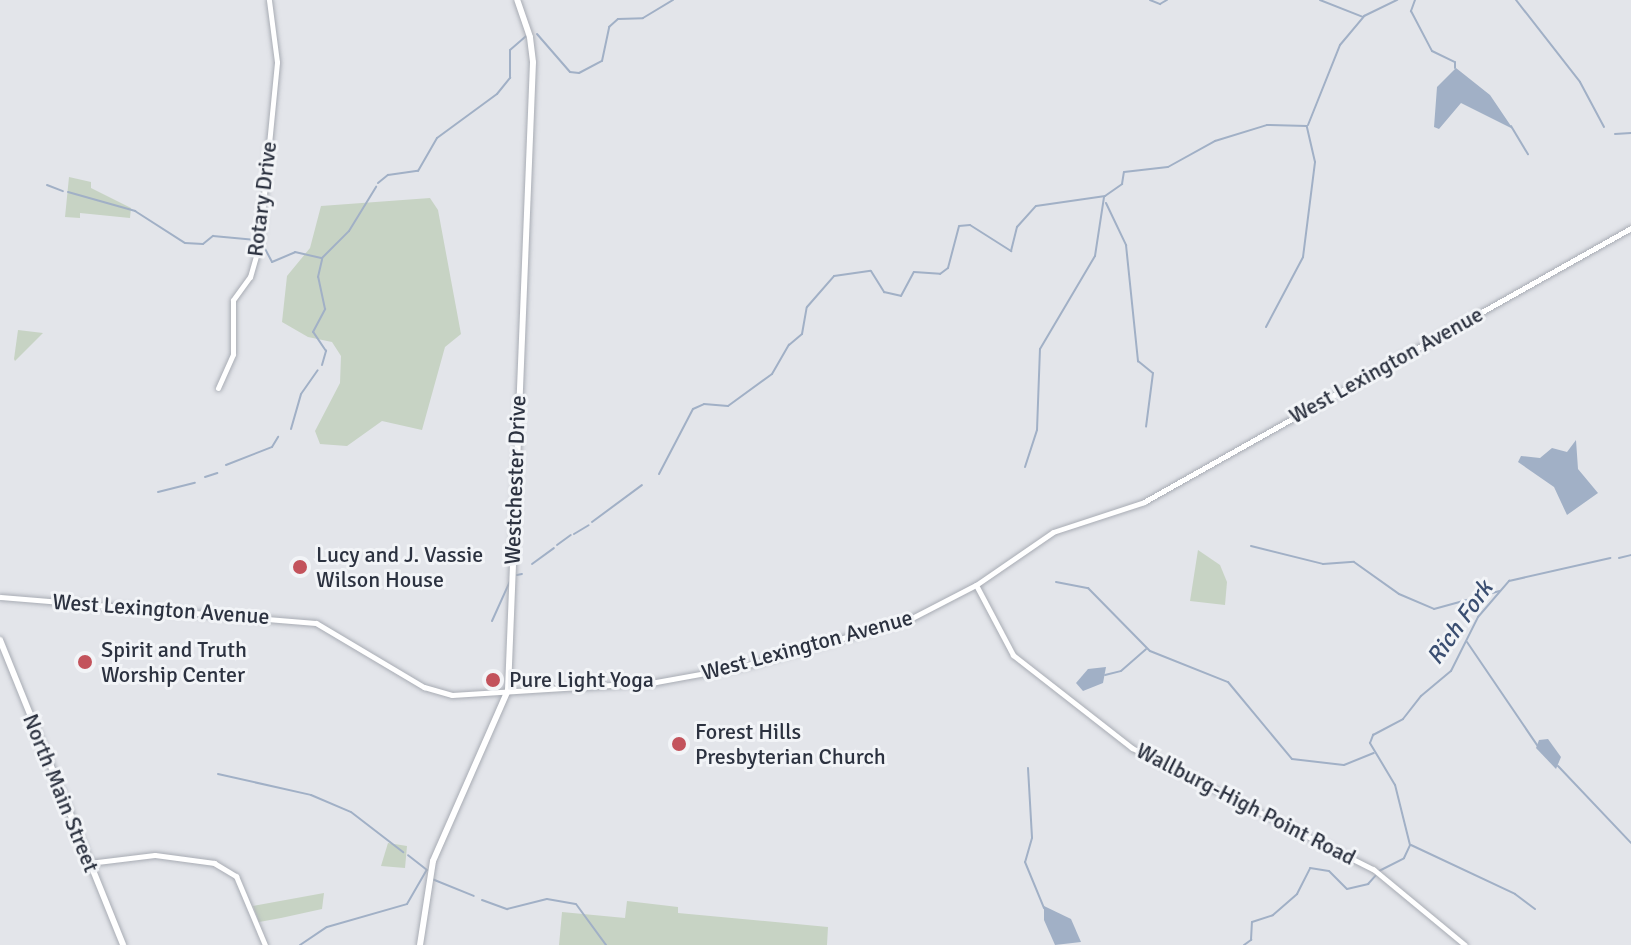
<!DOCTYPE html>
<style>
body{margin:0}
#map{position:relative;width:1631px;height:945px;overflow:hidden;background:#e3e5ea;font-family:Signika,sans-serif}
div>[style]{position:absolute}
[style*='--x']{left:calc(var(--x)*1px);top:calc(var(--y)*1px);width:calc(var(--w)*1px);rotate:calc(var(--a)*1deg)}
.green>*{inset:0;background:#c7d3c4}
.water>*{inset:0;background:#a1b0c6}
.stream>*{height:2px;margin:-1px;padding:0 1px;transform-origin:1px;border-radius:1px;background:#a1b0c6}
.roads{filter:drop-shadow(0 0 2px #a8acb4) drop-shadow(0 0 2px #a8acb4)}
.secondary>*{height:5px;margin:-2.5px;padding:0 2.5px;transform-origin:2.5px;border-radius:2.5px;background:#fff}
.primary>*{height:6px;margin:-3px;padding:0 3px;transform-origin:3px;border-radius:3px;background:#fff}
.dots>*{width:22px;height:22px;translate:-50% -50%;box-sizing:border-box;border:4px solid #f2f4f7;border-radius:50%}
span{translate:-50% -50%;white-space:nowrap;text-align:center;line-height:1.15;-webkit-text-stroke:6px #f2f4f7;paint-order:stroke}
.street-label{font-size:22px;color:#2c3240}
.poi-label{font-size:22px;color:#2c3240}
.left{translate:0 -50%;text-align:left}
.water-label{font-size:24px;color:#3a4e71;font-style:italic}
</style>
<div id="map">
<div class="green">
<div style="clip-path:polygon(69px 177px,91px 182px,91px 188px,131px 208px,130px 218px,80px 213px,80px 218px,65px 217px)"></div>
<div style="clip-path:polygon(430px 198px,438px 210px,461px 334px,445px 347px,422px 430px,382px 421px,347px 446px,320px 444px,315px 431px,340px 383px,341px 356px,332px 342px,308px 337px,282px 322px,287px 276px,310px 248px,321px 206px)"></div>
<div style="clip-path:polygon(18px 330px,43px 333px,15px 361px,14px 359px)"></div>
<div style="clip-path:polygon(1198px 550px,1220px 565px,1227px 582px,1225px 605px,1190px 601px)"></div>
<div style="clip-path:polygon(388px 843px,407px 846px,405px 868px,381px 866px)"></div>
<div style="clip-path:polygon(324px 893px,322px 909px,281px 918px,259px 922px,253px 906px)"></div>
<div style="clip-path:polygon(627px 901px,678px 907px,678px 913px,828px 927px,827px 945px,559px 945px,562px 912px,625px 918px)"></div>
</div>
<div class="water">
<div style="clip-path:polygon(1456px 68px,1490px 95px,1513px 129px,1461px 103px,1439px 129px,1434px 127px,1437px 87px)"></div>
<div style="clip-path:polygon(1576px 440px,1578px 469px,1598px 493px,1567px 515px,1554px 487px,1518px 462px,1521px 456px,1540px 458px,1552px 448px,1567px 452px)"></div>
<div style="clip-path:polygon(1106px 667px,1103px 683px,1083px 691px,1076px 683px,1088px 669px)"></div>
<div style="clip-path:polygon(1548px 739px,1561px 757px,1556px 769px,1536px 748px,1539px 740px)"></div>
<div style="clip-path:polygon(1044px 906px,1071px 919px,1081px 942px,1055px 945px,1044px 920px)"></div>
</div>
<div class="stream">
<div style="--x:1150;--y:0;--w:11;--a:22"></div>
<div style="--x:1160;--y:4;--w:8;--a:-30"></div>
<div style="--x:1320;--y:0;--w:46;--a:21.6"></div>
<div style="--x:1415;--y:0;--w:12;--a:110"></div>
<div style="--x:1411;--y:11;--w:45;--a:62.3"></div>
<div style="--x:1432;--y:51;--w:25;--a:26"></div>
<div style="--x:1455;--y:62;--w:6;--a:90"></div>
<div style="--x:1516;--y:0;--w:104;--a:52"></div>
<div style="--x:1580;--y:82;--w:51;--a:61.9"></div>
<div style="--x:537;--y:34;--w:50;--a:49"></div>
<div style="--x:570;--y:72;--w:9;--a:6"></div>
<div style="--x:579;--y:73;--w:26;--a:-28"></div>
<div style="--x:602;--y:61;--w:35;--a:-78"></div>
<div style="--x:609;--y:27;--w:12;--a:-42"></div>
<div style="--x:618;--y:19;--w:25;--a:-2"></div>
<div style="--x:643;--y:18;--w:35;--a:-31"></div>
<div style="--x:1308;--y:125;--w:86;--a:-68.2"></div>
<div style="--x:1340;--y:45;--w:38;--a:-50"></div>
<div style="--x:1364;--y:16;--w:37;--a:-26"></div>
<div style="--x:1511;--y:126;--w:33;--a:59"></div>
<div style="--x:1615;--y:134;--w:16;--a:-4"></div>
<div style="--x:378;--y:183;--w:13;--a:-39"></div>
<div style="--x:388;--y:175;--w:30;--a:-8"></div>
<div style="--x:418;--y:171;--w:38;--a:-60"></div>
<div style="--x:437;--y:138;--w:74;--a:-36.3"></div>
<div style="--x:497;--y:94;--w:21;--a:-51"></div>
<div style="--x:510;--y:78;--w:28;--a:-90"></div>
<div style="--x:510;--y:50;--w:21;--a:-41"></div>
<div style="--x:47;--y:185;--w:17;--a:21"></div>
<div style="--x:68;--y:192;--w:70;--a:15.8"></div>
<div style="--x:135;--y:211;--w:59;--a:32.6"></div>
<div style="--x:185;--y:243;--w:18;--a:3"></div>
<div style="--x:203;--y:244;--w:13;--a:-39"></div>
<div style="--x:213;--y:236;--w:44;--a:5.2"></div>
<div style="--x:1106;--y:203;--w:47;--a:64.5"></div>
<div style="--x:1126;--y:245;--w:117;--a:84.1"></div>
<div style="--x:1138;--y:361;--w:19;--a:39"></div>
<div style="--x:1153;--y:373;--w:54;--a:97.4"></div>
<div style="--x:263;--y:245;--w:19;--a:62"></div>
<div style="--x:272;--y:262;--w:25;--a:-23"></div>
<div style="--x:295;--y:252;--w:28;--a:13"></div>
<div style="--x:322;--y:258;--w:38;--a:-45"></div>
<div style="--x:349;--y:231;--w:52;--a:-58.5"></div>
<div style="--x:1266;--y:327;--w:79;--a:-62.1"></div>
<div style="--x:1303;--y:257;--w:96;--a:-82.8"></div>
<div style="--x:1315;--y:162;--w:36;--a:-103"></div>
<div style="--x:322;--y:365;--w:15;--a:-74"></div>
<div style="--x:326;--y:351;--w:23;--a:-124"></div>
<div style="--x:313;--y:332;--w:26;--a:-62"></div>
<div style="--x:325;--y:309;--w:33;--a:-102"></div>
<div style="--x:318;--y:277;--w:18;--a:-77"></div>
<div style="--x:291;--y:429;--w:36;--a:-74"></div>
<div style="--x:301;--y:394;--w:29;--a:-55"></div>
<div style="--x:226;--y:465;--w:49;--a:-21.4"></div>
<div style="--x:272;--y:447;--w:12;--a:-59"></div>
<div style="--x:1025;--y:467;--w:39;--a:-72"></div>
<div style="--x:1037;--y:430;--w:81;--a:-87.9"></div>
<div style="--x:1040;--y:349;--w:108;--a:-59.4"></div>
<div style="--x:1095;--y:256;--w:60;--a:-81.3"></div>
<div style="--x:659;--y:474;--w:73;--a:-62.4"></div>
<div style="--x:693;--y:409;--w:12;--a:-24"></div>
<div style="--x:704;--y:404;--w:24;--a:5"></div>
<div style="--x:728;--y:406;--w:54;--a:-36"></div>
<div style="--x:772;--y:374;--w:34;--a:-60"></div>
<div style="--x:789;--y:345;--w:17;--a:-40"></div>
<div style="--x:802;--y:334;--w:27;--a:-80"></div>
<div style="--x:807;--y:307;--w:41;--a:-48.9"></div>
<div style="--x:834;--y:276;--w:37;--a:-8"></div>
<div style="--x:871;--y:271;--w:25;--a:58"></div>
<div style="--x:884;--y:292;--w:17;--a:13"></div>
<div style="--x:901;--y:296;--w:27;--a:-62"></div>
<div style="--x:914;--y:272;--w:26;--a:4"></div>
<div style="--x:940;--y:274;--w:10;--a:-37"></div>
<div style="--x:948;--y:268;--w:43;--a:-75.3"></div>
<div style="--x:959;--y:226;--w:11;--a:-5"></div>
<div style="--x:970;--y:225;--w:49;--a:32.4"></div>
<div style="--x:1011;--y:251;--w:25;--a:-76"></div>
<div style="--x:1017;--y:227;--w:28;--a:-48"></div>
<div style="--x:1036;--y:206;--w:70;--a:-8.2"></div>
<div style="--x:1105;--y:196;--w:21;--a:-35"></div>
<div style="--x:1122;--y:184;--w:12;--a:-81"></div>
<div style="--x:1124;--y:172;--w:44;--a:-6.5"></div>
<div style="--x:1168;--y:167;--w:54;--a:-29"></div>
<div style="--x:1215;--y:141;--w:54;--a:-17.1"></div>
<div style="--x:1267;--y:125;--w:40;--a:1.4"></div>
<div style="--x:205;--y:477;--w:13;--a:-18"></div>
<div style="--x:158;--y:492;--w:38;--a:-14"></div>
<div style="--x:592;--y:522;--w:62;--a:-36.5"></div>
<div style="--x:574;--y:534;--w:17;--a:-31"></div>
<div style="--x:557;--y:545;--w:17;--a:-36"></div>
<div style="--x:1251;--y:546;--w:74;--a:14"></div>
<div style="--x:1323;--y:564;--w:31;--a:-4"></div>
<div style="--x:1354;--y:562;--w:55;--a:35.4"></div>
<div style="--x:1399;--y:594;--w:38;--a:23"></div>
<div style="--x:1434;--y:609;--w:68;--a:-15.3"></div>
<div style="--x:1619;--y:558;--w:12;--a:-14"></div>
<div style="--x:532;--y:564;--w:27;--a:-36"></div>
<div style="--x:517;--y:575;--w:5;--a:-11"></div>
<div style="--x:1056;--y:582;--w:33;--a:11"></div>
<div style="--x:1088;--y:588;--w:88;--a:45.5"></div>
<div style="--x:1150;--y:651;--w:84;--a:21.7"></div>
<div style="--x:1228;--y:682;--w:100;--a:50.3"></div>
<div style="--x:1292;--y:759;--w:52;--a:6.6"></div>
<div style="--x:1344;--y:765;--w:32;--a:-22"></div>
<div style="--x:492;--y:621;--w:46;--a:-65.7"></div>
<div style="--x:1467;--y:642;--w:125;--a:55.8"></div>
<div style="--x:1105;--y:675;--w:16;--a:-14"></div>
<div style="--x:1121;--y:671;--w:33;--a:-41"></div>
<div style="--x:1558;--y:766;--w:106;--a:46.5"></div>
<div style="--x:1028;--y:768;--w:70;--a:86.7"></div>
<div style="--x:1032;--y:838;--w:25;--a:106"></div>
<div style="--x:1025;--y:862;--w:50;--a:67.6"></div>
<div style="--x:218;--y:774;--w:95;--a:12.7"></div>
<div style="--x:311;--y:795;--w:43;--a:23"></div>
<div style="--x:351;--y:812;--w:66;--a:37.6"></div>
<div style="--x:1411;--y:845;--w:115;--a:25.2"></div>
<div style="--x:1515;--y:894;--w:25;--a:37"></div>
<div style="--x:1379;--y:871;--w:28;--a:-27"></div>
<div style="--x:1404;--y:858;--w:14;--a:-65"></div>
<div style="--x:1410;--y:845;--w:62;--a:-104"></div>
<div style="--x:1395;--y:785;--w:49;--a:-120.8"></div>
<div style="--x:1370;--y:743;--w:9;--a:-69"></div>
<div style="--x:1373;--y:735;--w:34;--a:-28"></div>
<div style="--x:1403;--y:719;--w:29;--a:-52"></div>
<div style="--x:1421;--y:696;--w:39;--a:-40"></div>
<div style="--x:1451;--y:671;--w:60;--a:-63.4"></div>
<div style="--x:1478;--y:617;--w:48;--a:-49.3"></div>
<div style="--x:1509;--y:581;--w:104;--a:-12.8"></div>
<div style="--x:432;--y:879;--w:45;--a:22"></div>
<div style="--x:482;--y:900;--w:27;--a:20"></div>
<div style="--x:507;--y:909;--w:41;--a:-14"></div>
<div style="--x:547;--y:899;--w:29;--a:10"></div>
<div style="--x:576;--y:904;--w:51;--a:53.8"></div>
<div style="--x:300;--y:945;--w:32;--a:-34"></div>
<div style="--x:327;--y:927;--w:83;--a:-16"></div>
<div style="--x:407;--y:904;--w:39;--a:-60"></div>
<div style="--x:427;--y:870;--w:24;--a:-142"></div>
<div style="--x:1244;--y:945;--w:9;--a:-36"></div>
<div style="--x:1251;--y:940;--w:18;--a:-87"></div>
<div style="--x:1252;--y:922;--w:22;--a:-18"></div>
<div style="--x:1273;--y:915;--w:32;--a:-41"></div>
<div style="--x:1297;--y:894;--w:29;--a:-63"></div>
<div style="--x:1310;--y:868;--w:19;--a:9"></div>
<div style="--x:1329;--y:871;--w:25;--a:45"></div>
<div style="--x:1347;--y:889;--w:22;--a:-13"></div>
<div style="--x:1368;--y:884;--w:12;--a:-48"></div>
</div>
<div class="roads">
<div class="secondary">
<div style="--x:218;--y:388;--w:37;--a:-66"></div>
<div style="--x:233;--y:354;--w:54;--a:-90"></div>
<div style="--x:233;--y:300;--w:29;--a:-54"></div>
<div style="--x:250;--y:277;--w:32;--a:-74"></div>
<div style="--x:259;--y:246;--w:185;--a:-84.4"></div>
<div style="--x:277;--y:62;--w:63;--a:-97.4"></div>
<div style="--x:976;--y:585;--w:79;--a:62.1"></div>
<div style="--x:1013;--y:655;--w:151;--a:38"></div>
<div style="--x:1132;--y:748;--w:270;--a:26.7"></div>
<div style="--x:1373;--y:869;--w:119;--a:39.6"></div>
<div style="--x:0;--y:597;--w:317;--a:4.7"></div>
<div style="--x:316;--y:623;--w:126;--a:30.7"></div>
<div style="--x:424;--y:687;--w:29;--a:16"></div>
<div style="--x:452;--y:695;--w:204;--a:-3.6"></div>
<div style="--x:656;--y:682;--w:89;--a:-10.3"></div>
<div style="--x:744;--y:666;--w:173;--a:-15.8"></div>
<div style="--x:910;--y:619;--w:74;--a:-27.3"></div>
<div style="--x:976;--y:585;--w:93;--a:-34.5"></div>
<div style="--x:1053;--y:532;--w:96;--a:-18.2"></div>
<div style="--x:1144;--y:502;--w:559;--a:-29.36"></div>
<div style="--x:89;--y:863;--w:66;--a:-6.9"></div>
<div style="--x:155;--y:855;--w:60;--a:7.7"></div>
<div style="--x:214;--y:863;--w:26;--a:31"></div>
<div style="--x:236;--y:876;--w:75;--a:67.2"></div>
</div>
<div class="primary">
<div style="--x:0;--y:640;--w:329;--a:68"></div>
<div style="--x:420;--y:945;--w:85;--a:-81.2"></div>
<div style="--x:433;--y:861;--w:187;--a:-66.3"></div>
<div style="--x:508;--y:690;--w:628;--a:-87.72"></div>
<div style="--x:533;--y:62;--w:25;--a:-97"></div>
<div style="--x:530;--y:37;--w:39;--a:-109"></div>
</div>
</div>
<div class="dots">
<div style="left:300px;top:567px;background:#c3535c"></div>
<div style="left:85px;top:662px;background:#c3535c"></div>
<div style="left:493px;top:680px;background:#c3535c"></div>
<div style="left:679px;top:744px;background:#c3535c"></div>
</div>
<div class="street-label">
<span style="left:262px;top:199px;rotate:-83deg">Rotary Drive</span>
<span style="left:1386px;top:365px;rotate:-29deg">West Lexington Avenue</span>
<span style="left:515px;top:480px;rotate:-88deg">Westchester Drive</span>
<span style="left:161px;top:609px;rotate:4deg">West Lexington Avenue</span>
<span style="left:807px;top:645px;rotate:-15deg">West Lexington Avenue</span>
<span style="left:61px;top:793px;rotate:68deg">North Main Street</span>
<span style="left:1246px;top:804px;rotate:27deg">Wallburg-High Point Road</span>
</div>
<div class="poi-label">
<span class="left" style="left:316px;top:567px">Lucy and J. Vassie<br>Wilson House</span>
<span class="left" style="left:101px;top:662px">Spirit and Truth<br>Worship Center</span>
<span class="left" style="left:509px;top:680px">Pure Light Yoga</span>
<span class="left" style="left:695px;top:744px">Forest Hills<br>Presbyterian Church</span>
</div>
<div class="water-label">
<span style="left:1460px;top:623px;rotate:-55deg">Rich Fork</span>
</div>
</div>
